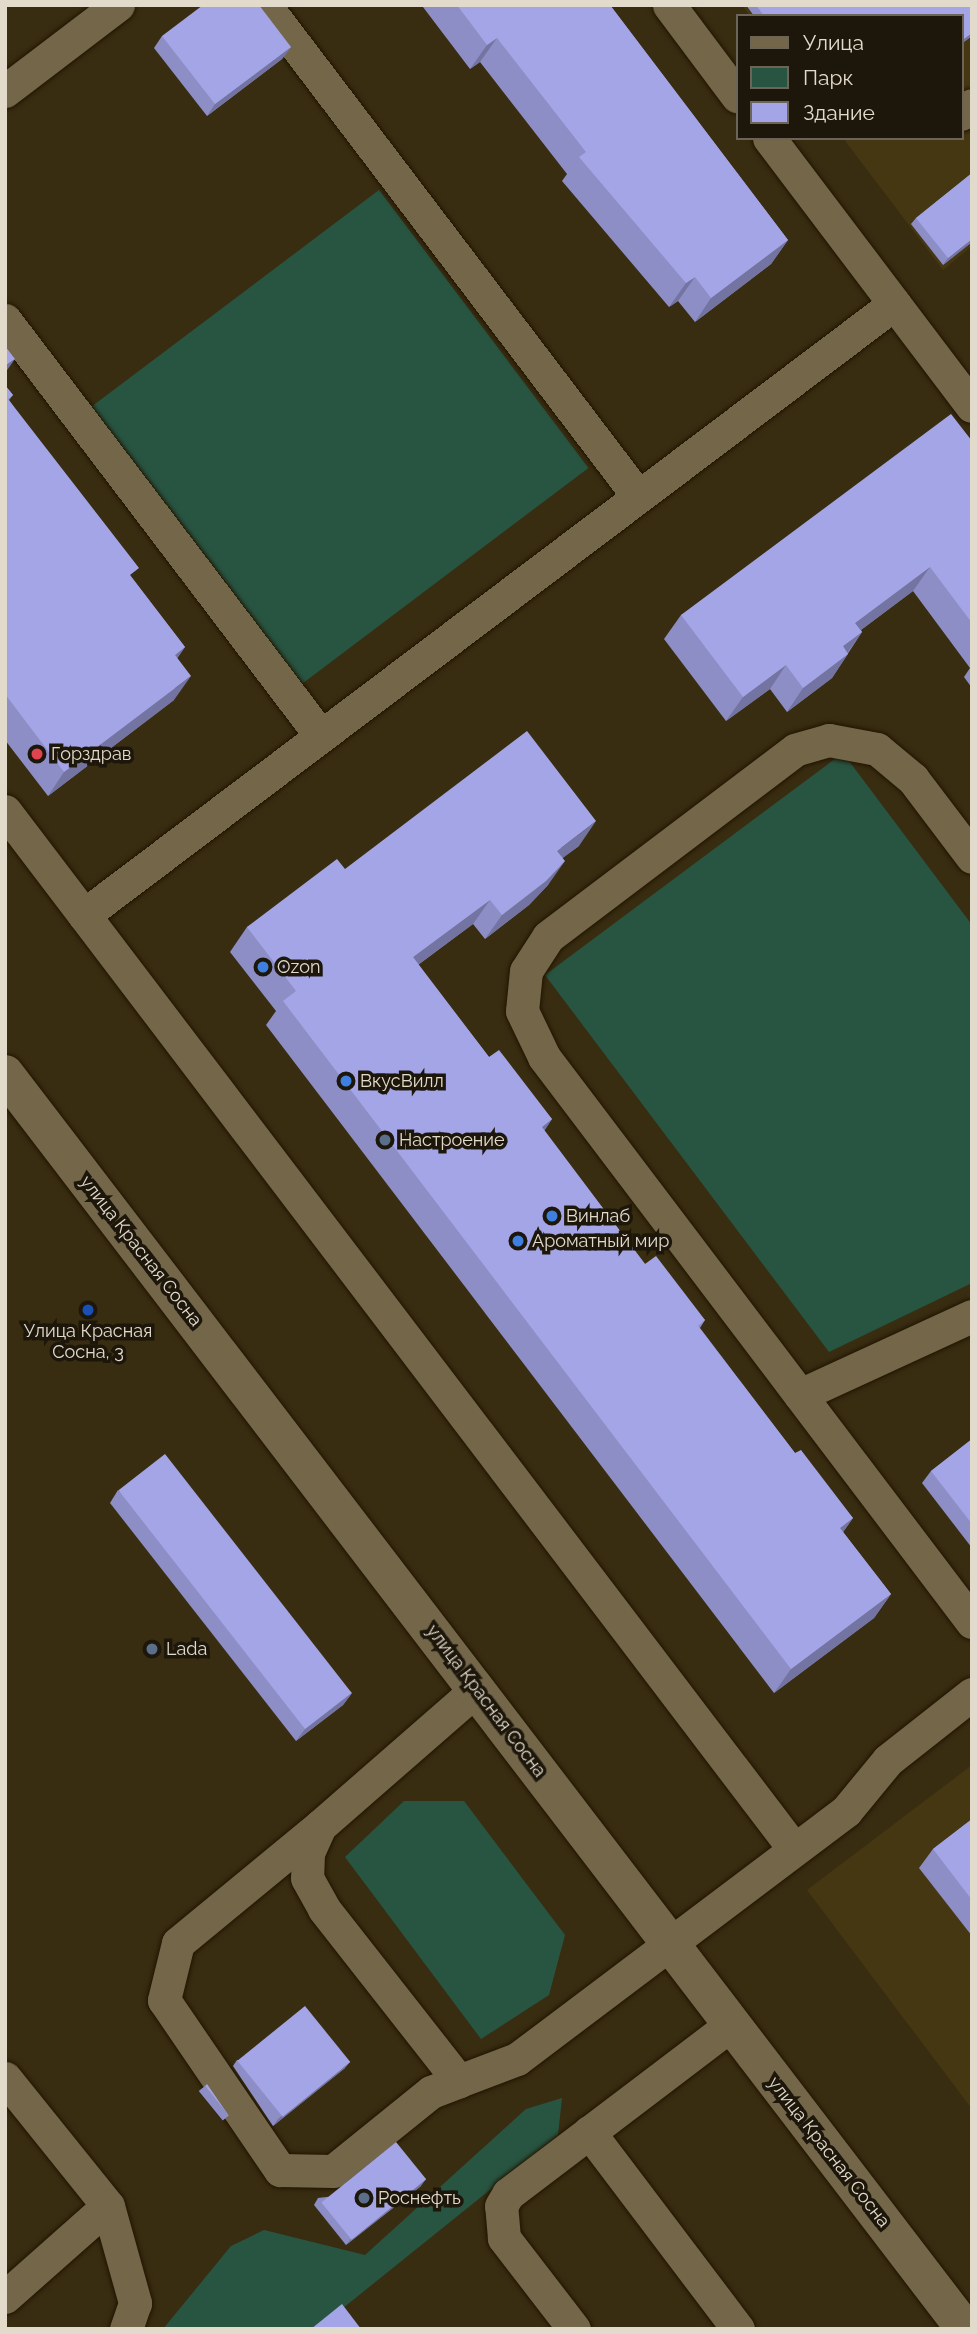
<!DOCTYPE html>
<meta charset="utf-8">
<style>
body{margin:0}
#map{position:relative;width:977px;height:2334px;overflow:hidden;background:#392d11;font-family:Raleway,sans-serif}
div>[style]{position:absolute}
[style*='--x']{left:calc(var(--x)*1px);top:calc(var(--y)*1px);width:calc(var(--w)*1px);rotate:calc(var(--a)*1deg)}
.built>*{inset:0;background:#463713}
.green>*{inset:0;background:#285542;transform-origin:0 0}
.roads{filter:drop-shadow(0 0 2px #201500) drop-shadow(0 0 2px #201500)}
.lane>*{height:33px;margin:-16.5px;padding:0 16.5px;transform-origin:16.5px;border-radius:16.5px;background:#736649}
.street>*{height:38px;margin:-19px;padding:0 19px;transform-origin:19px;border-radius:19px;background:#736649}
.wall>*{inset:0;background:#8d8ec6;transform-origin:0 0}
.shaded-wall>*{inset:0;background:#7374a1}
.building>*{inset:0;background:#a4a5e6;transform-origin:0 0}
.dots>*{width:19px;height:19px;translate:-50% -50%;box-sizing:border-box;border:4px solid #1c160b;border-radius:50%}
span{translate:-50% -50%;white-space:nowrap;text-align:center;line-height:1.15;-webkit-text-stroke:7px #1c160b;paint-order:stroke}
.poi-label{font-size:18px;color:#e2daca}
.left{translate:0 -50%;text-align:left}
.street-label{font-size:18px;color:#e2daca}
.frame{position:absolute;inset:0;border:7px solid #e2daca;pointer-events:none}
.legend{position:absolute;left:736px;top:14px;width:228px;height:126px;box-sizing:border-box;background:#1c160b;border:2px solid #6b6457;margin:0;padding:9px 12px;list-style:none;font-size:21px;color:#e2daca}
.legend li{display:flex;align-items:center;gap:14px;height:35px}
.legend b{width:35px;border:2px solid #6b6457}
</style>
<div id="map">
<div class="built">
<div style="clip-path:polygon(742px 5px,972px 5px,972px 246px,943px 270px,843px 138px,961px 138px,961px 16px,750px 16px)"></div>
<div style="clip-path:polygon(972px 1765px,972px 2109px,807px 1890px)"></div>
</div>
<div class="green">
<div style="left:379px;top:190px;width:348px;height:366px;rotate:53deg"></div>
<div style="clip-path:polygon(843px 753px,972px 925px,972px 1283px,829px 1352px,545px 975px)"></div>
<div style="clip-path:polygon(404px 1801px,464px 1801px,565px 1935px,549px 1995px,481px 2039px,345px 1857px)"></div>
<div style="clip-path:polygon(562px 2098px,558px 2135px,317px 2329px,163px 2329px,231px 2246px,264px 2230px,365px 2255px,526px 2109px)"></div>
</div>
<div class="roads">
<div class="lane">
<div style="--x:265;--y:5;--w:617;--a:52.78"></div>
<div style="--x:669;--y:5;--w:114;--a:53.2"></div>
<div style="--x:5;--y:91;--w:142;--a:-37.3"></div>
<div style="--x:961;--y:114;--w:14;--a:-39"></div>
<div style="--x:769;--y:138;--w:336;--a:52.9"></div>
<div style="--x:5;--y:320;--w:522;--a:52.78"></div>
<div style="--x:5;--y:811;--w:1304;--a:52.76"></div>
<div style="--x:972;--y:857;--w:98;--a:-127.1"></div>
<div style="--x:913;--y:779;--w:47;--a:-140.2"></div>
<div style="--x:877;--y:749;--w:49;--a:-169.4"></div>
<div style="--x:829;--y:740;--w:35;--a:164"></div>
<div style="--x:795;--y:750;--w:310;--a:142.9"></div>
<div style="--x:548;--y:937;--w:40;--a:122.9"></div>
<div style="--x:526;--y:971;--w:40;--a:95.7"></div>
<div style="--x:522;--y:1011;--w:51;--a:64.4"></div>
<div style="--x:544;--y:1057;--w:709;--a:52.86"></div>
<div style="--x:84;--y:915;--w:1015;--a:-37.03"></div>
<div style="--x:800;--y:1395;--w:189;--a:-24.7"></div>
<div style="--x:477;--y:1689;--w:208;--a:138.9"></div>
<div style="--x:320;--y:1826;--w:30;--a:114"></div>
<div style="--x:308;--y:1853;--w:25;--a:92"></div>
<div style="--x:307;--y:1878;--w:35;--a:61"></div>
<div style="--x:324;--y:1909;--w:219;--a:51.9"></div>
<div style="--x:459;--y:2081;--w:62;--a:-20.8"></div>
<div style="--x:517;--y:2059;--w:412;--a:-37"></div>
<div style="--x:846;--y:1811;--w:66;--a:-50.5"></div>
<div style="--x:888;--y:1760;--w:107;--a:-38.2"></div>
<div style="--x:320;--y:1826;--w:184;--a:140.5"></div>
<div style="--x:178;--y:1943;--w:59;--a:103.8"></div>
<div style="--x:164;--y:2000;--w:206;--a:55.7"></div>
<div style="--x:280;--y:2170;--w:53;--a:1.1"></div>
<div style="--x:333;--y:2171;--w:126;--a:-38.9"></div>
<div style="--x:431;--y:2092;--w:30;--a:-21"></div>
<div style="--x:5;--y:2078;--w:164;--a:51.2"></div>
<div style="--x:108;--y:2206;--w:101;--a:74.4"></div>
<div style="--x:135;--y:2303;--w:28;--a:109"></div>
<div style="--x:589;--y:2132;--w:247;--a:52.9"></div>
<div style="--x:5;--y:2297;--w:137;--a:-41.5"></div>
<div style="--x:574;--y:2329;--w:115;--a:-127.6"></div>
<div style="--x:504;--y:2238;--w:32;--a:-95"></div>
<div style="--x:501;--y:2206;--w:14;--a:-60"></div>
<div style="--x:508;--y:2194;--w:280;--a:-37.2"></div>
</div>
<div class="street">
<div style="--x:5;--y:1074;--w:1580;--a:52.59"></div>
</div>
</div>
<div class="wall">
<div style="clip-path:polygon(424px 5px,610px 5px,788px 240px,771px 264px,695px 322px,678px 301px,669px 307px,562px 181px,567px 174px,480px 62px,470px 69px,423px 7px)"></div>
<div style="clip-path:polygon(746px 5px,972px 5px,972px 36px,961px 44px,961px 16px,754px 16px)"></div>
<div style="clip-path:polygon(162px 36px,291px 47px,282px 59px,207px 116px,154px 48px)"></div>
<div style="clip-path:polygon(972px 173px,972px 242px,943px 265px,911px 224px,916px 218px)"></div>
<div style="clip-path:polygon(5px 385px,13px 395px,9px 400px,132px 578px,185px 647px,177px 658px,174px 700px,48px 796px,5px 740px)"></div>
<div style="clip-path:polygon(972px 441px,972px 688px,964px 677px,970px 668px,913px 591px,861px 630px,862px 632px,832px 678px,787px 712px,770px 689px,726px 721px,664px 639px,681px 615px)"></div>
<div style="clip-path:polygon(579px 846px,562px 858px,548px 885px,529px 905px,485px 939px,473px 924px,418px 965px,489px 1057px,552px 1119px,544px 1131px,645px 1264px,705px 1320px,700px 1328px,795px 1453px,853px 1518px,843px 1532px,891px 1594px,874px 1618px,774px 1693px,266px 1025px,276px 1011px,230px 952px,247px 927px,345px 869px)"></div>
<div style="clip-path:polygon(972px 1439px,972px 1548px,922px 1483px,931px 1471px)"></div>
<div style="clip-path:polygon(118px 1490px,352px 1693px,343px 1705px,296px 1741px,110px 1503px)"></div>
<div style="clip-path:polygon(972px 1819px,972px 1936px,919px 1868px,933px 1849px)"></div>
<div style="clip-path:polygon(237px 2060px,345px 2068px,273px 2126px,233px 2066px)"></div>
<div style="left:205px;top:2086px;width:38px;height:8px;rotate:51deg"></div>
<div style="clip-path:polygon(421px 2186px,346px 2245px,314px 2205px,318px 2198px)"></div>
</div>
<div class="shaded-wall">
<div style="clip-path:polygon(972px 33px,972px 36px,961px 44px,961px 41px)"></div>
<div style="clip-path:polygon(497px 38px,480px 62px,470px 69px,487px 45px)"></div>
<div style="clip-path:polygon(291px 47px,282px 59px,207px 116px,215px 104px)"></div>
<div style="clip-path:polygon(972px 239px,972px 242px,943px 265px,948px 258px)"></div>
<div style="clip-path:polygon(788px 240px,771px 264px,695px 322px,711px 298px)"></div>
<div style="clip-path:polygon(695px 277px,678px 301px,669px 307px,686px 283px)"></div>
<div style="clip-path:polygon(15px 359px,5px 373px,5px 366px)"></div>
<div style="clip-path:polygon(930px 567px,913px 591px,838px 647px,855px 623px)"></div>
<div style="clip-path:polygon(862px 632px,845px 656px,843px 646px)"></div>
<div style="clip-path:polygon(185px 647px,168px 672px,175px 655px)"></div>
<div style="clip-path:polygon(848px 654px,832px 678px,787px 712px,803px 688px)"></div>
<div style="clip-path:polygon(786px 665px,770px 689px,726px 721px,743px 697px)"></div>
<div style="clip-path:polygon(191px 676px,174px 700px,48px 796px,64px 772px)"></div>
<div style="clip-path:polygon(596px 821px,579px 846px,540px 875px,557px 851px)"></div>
<div style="clip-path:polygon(565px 861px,548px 885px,529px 905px,485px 939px,502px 915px)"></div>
<div style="clip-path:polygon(490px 900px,473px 924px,396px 981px,413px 957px)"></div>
<div style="clip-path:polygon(552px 1119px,536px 1143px,542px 1127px)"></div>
<div style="clip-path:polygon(853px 1518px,836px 1542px,840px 1528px)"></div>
<div style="clip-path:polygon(891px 1594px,874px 1618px,774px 1693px,791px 1669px)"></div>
<div style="clip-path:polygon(352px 1693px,343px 1705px,296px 1741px,305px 1729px)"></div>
<div style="clip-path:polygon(350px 2062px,345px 2068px,273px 2126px,278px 2119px)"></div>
<div style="clip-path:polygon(426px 2179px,421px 2186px,346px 2245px,351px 2239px)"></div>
</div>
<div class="building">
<div style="clip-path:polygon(203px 5px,259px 5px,291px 47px,215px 104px,162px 36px)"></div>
<div style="clip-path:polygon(457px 5px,610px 5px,788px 240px,711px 298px,695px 277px,686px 283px,579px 157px,586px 152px,497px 38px,487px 45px)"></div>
<div style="clip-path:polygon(756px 5px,972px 5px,972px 33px,961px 41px,961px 16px,764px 16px)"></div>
<div style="clip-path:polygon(972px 173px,972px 239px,948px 258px,916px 218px)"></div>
<div style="clip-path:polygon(5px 346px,15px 359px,5px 366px)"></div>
<div style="clip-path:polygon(5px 385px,13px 395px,8px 399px,139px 568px,130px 575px,185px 647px,175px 655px,191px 676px,64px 772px,5px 694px)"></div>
<div style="clip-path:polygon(951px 414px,972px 441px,972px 623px,930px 567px,855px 623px,862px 632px,843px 646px,848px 654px,803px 688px,786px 665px,743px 697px,681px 615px)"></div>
<div style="clip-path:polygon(527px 731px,596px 821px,557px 851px,565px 861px,546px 881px,502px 915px,490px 900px,413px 957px,489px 1057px,499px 1050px,552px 1119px,542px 1127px,645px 1264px,656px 1256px,705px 1320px,698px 1326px,795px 1453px,801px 1450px,853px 1518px,840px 1528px,891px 1594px,791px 1669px,283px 1001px,296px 991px,247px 927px,337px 859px,345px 869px)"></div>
<div style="clip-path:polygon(972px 1439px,972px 1524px,931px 1471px)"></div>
<div style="left:165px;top:1454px;width:303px;height:59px;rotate:52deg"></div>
<div style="clip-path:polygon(972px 1819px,972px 1900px,933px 1849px)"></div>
<div style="left:305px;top:2006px;width:72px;height:87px;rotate:51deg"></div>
<div style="clip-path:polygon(207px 2084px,229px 2116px,205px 2086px)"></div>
<div style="left:396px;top:2142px;width:48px;height:96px;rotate:51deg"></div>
<div style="clip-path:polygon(342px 2304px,361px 2329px,311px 2329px)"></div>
</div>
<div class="dots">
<div style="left:37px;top:754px;background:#e0444e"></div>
<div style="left:263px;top:967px;background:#3f7fe0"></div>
<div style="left:346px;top:1081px;background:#3f7fe0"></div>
<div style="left:385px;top:1140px;background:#5c6f8a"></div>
<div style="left:552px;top:1216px;background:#3f7fe0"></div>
<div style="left:518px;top:1241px;background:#3f7fe0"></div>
<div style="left:88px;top:1310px;background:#1a4fb4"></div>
<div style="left:152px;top:1649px;background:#5c6f8a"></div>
<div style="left:364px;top:2198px;background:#5c6f8a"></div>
</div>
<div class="poi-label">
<span class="left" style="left:51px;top:754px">Горздрав</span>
<span class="left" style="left:277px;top:967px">Ozon</span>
<span class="left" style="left:360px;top:1081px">ВкусВилл</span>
<span class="left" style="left:399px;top:1140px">Настроение</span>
<span class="left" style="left:566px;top:1216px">Винлаб</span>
<span class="left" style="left:532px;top:1241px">Ароматный мир</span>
<span style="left:88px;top:1342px">Улица Красная<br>Сосна, 3</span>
<span class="left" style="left:166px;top:1649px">Lada</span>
<span class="left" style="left:378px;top:2198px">Роснефть</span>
</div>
<div class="street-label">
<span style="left:141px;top:1251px;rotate:52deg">улица Красная Сосна</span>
<span style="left:486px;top:1701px;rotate:53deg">улица Красная Сосна</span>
<span style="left:829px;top:2152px;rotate:52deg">улица Красная Сосна</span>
</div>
<div class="frame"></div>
<ul class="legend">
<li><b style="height:9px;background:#736649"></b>Улица</li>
<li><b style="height:19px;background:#285542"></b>Парк</li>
<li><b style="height:19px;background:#a4a5e6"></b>Здание</li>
</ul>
</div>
